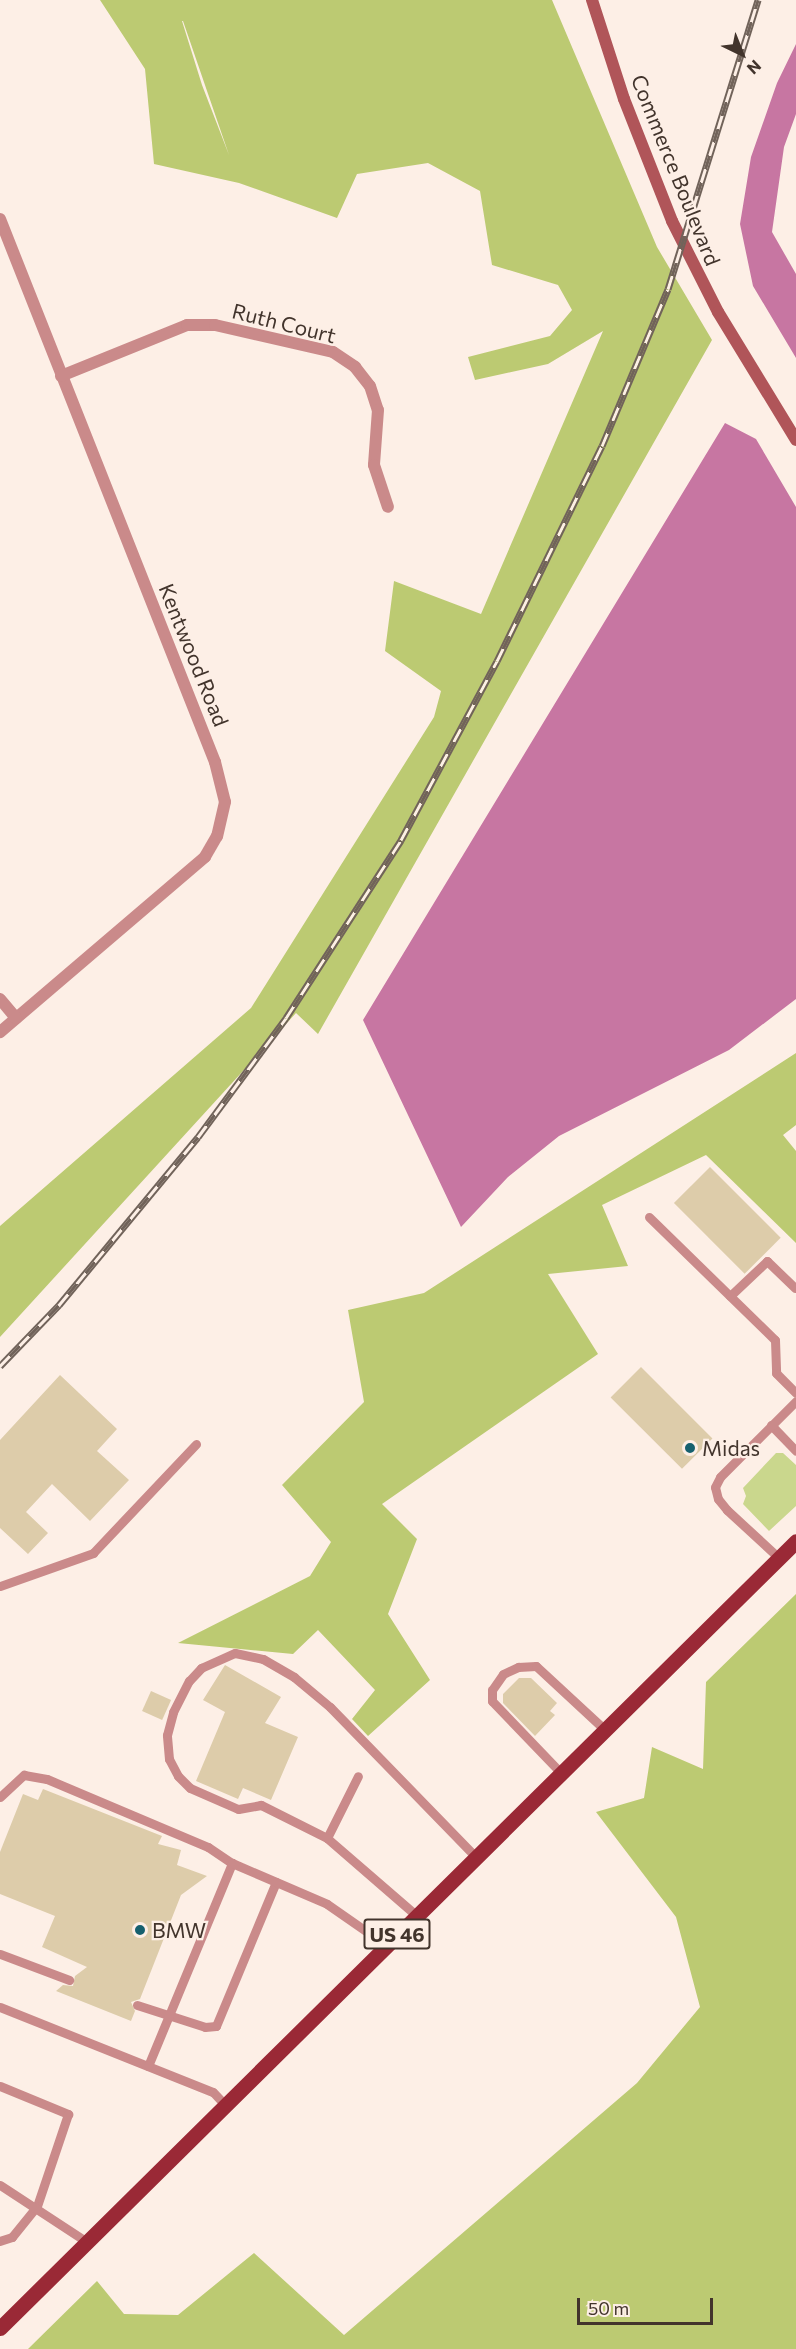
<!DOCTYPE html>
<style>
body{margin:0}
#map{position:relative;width:796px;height:2349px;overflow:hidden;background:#fdefe6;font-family:Commissioner,sans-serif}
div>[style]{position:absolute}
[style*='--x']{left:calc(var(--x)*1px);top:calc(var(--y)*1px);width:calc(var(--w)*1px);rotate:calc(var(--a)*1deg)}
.green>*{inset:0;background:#cad78d}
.forest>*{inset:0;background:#bcca72}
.water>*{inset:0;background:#c776a2}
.building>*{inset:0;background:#dca;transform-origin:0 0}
.service>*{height:9px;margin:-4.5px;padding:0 4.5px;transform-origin:4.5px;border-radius:4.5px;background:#ca8a8a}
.minor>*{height:12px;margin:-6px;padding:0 6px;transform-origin:6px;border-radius:6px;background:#ca8a8a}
.secondary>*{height:12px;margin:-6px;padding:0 6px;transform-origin:6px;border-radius:6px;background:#b05559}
.primary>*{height:15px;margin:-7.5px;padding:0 7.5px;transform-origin:7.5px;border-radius:7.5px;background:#9a2936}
.rail>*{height:7px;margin-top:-3.5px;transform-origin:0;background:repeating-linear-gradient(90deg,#fdefe6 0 14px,#71635a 0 28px);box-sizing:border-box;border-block:2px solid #71635a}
.dots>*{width:16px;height:16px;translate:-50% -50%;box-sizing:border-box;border:3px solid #fdefe6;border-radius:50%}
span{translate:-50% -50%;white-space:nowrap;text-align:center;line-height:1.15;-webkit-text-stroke:4.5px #fdefe6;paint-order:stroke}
.shield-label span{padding:2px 4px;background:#fdefe6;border:2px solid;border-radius:4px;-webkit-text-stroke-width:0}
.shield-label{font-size:20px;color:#42342c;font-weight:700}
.street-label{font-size:21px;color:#42342c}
.poi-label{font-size:21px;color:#42342c}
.left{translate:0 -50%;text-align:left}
.north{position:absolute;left:712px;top:24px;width:60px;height:60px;-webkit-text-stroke:4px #fdefe6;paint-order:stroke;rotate:137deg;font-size:16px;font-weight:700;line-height:24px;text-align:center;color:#42342c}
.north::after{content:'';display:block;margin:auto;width:21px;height:27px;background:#42342c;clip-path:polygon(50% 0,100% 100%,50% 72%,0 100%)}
.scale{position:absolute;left:577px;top:2298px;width:136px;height:27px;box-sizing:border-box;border:3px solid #42342c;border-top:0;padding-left:8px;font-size:18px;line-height:21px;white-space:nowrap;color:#42342c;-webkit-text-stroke:4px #fdefe6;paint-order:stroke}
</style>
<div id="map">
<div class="green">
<div style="clip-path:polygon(776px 1453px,783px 1453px,796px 1465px,796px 1506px,769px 1531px,743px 1504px,746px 1496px,743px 1488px)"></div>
</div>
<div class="forest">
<div style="clip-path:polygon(evenodd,100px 0,552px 0,657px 247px,712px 340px,318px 1034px,296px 1013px,0 1337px,0 1226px,251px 1008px,434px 717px,441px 691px,385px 651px,394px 581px,481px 614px,603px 331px,548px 364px,475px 380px,468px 357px,550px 336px,572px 310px,558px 285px,492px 265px,480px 191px,428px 163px,357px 174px,337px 218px,239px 183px,154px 164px,145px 69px,100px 0,182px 21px,183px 21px,229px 155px,202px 85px,182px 21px)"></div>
<div style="clip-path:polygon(796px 1053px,796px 1125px,783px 1135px,796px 1151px,796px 1243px,706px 1155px,602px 1205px,628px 1266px,548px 1274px,598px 1354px,382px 1504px,417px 1539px,388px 1614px,430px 1680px,368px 1736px,352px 1719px,375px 1690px,318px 1630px,293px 1654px,178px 1643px,310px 1576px,331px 1542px,282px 1485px,364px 1402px,348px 1310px,424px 1293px)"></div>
<div style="clip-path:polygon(796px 1594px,796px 2349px,28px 2349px,97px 2281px,124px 2314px,178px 2315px,254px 2253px,344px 2335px,637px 2083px,700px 2007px,676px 1917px,596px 1812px,644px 1798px,652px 1747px,703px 1769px,706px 1682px)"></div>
</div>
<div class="water">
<div style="clip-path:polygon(796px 44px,796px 114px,784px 147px,772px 232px,796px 274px,796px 358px,753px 286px,740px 224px,751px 157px,777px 83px)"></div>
<div style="clip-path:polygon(725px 423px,756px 439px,796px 507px,796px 999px,729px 1050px,559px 1136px,508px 1177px,461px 1227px,363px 1020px)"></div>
</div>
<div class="building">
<div style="left:710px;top:1167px;width:100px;height:51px;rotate:45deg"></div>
<div style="left:641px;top:1367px;width:101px;height:43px;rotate:45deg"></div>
<div style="clip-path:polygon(60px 1375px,117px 1429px,97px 1451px,129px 1480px,90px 1521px,52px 1484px,26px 1512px,48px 1533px,28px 1554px,0 1528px,0 1440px)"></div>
<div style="clip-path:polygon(225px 1665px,281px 1697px,265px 1723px,298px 1737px,271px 1800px,243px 1788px,238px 1799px,196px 1781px,225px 1712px,203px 1700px)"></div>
<div style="clip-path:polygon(519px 1678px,531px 1678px,557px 1703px,550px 1711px,555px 1715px,535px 1736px,503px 1703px,503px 1694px)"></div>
<div style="left:151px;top:1691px;width:22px;height:22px;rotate:24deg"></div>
<div style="clip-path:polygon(43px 1789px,162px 1836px,158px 1844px,181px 1850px,177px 1865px,207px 1876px,181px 1895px,140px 1999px,131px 2002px,135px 2011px,131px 2021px,56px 1991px,63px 1985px,73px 1986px,75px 1976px,87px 1967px,42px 1947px,55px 1916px,0 1894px,0 1852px,23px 1794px,38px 1800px)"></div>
</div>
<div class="service">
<div style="--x:649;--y:1217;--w:176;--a:44.3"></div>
<div style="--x:775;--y:1340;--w:33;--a:88"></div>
<div style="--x:776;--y:1373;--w:28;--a:45"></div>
<div style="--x:730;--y:1296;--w:51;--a:-43.4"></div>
<div style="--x:767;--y:1261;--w:39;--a:44"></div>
<div style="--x:771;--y:1425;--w:36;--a:46"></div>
<div style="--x:779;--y:1558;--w:71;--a:-137.3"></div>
<div style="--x:727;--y:1510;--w:14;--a:-129"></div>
<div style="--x:718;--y:1499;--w:12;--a:-104"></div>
<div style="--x:715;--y:1487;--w:11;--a:-63"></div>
<div style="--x:720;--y:1477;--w:107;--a:-45"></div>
<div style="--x:0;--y:1586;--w:99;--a:-19.5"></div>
<div style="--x:93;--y:1553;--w:150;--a:-46.6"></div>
<div style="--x:562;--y:1774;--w:101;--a:-133.8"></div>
<div style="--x:492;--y:1701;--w:11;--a:-90"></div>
<div style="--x:492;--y:1690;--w:19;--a:-55"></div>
<div style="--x:503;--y:1674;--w:17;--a:-25"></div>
<div style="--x:518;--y:1667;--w:18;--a:-3"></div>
<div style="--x:536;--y:1666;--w:94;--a:42.8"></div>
<div style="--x:0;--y:1797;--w:33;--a:-43"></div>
<div style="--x:24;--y:1775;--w:23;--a:10"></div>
<div style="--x:47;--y:1779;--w:175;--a:22.9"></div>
<div style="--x:208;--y:1847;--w:29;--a:34"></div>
<div style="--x:327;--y:1838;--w:69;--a:-63.4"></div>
<div style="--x:417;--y:1916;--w:119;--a:-139.1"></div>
<div style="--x:327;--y:1838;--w:74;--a:-153.4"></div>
<div style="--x:261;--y:1805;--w:23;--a:170"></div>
<div style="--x:238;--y:1809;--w:52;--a:-156.4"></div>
<div style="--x:190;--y:1788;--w:17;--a:-135"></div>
<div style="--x:178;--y:1776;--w:19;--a:-118"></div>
<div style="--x:169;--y:1759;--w:24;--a:-95"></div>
<div style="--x:167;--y:1735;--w:24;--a:-75"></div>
<div style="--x:173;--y:1712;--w:35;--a:-63"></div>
<div style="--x:189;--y:1681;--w:18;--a:-47"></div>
<div style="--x:201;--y:1668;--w:37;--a:-24"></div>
<div style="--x:235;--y:1653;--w:29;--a:12"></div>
<div style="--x:263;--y:1659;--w:36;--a:30"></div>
<div style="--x:294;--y:1677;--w:47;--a:39.8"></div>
<div style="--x:330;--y:1707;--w:209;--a:45.8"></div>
<div style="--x:0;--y:1954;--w:74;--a:20.6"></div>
<div style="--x:137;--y:2005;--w:71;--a:17.9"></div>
<div style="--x:205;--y:2027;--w:11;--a:-5"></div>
<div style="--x:216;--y:2026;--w:156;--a:-67.4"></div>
<div style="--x:0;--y:2007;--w:229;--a:21.8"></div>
<div style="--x:213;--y:2092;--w:18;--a:47"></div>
<div style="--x:148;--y:2066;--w:220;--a:-67.5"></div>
<div style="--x:232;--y:1863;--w:103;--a:23.3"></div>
<div style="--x:327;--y:1904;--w:72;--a:34.8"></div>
<div style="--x:0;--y:2086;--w:74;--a:22.4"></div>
<div style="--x:68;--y:2114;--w:97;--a:108.6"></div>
<div style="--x:37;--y:2206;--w:40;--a:129"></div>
<div style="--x:12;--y:2237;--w:13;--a:162"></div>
<div style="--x:0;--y:2185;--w:104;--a:33.2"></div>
</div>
<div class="minor">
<div style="--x:0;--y:219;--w:584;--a:68.4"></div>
<div style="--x:215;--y:762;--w:41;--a:76"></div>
<div style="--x:225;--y:802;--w:35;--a:103"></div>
<div style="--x:217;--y:836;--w:24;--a:120"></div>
<div style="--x:205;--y:857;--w:270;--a:139.5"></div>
<div style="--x:61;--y:376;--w:136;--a:-22"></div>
<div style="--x:187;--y:325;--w:28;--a:0"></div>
<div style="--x:215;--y:325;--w:121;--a:12.9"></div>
<div style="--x:333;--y:352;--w:27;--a:34"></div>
<div style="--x:355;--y:367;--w:24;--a:52"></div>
<div style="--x:370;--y:386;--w:25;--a:72"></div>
<div style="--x:378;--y:410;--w:55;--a:94.2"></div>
<div style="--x:374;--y:465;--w:44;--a:71.6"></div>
<div style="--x:0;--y:999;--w:25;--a:50"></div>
</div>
<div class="secondary">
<div style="--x:592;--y:0;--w:104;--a:72.1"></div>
<div style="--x:624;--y:99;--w:131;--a:68.5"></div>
<div style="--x:672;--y:221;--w:102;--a:63.2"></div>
<div style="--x:718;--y:312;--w:150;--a:58.6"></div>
</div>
<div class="primary">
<div style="--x:0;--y:2328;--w:1119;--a:-44.67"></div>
</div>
<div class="rail">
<div style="--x:0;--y:1366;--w:85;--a:-46"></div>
<div style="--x:59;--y:1305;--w:218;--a:-50.4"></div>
<div style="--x:198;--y:1137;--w:148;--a:-53.5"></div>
<div style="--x:286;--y:1018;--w:212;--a:-57.1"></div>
<div style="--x:401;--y:840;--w:203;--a:-61.8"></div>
<div style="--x:497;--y:661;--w:239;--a:-64"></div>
<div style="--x:602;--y:446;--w:170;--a:-67.2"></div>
<div style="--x:668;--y:289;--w:303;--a:-72.7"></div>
</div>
<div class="dots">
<div style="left:690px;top:1448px;background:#16606e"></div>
<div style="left:140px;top:1930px;background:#16606e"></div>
</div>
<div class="shield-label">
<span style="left:397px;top:1934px">US 46</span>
</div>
<div class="street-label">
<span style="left:676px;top:170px;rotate:68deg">Commerce Boulevard</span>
<span style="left:284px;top:323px;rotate:14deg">Ruth Court</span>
<span style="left:194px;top:655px;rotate:68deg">Kentwood Road</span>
</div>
<div class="poi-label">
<span class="left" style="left:702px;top:1448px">Midas</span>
<span class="left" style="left:152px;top:1930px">BMW</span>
</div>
<div class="north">N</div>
<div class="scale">50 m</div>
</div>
